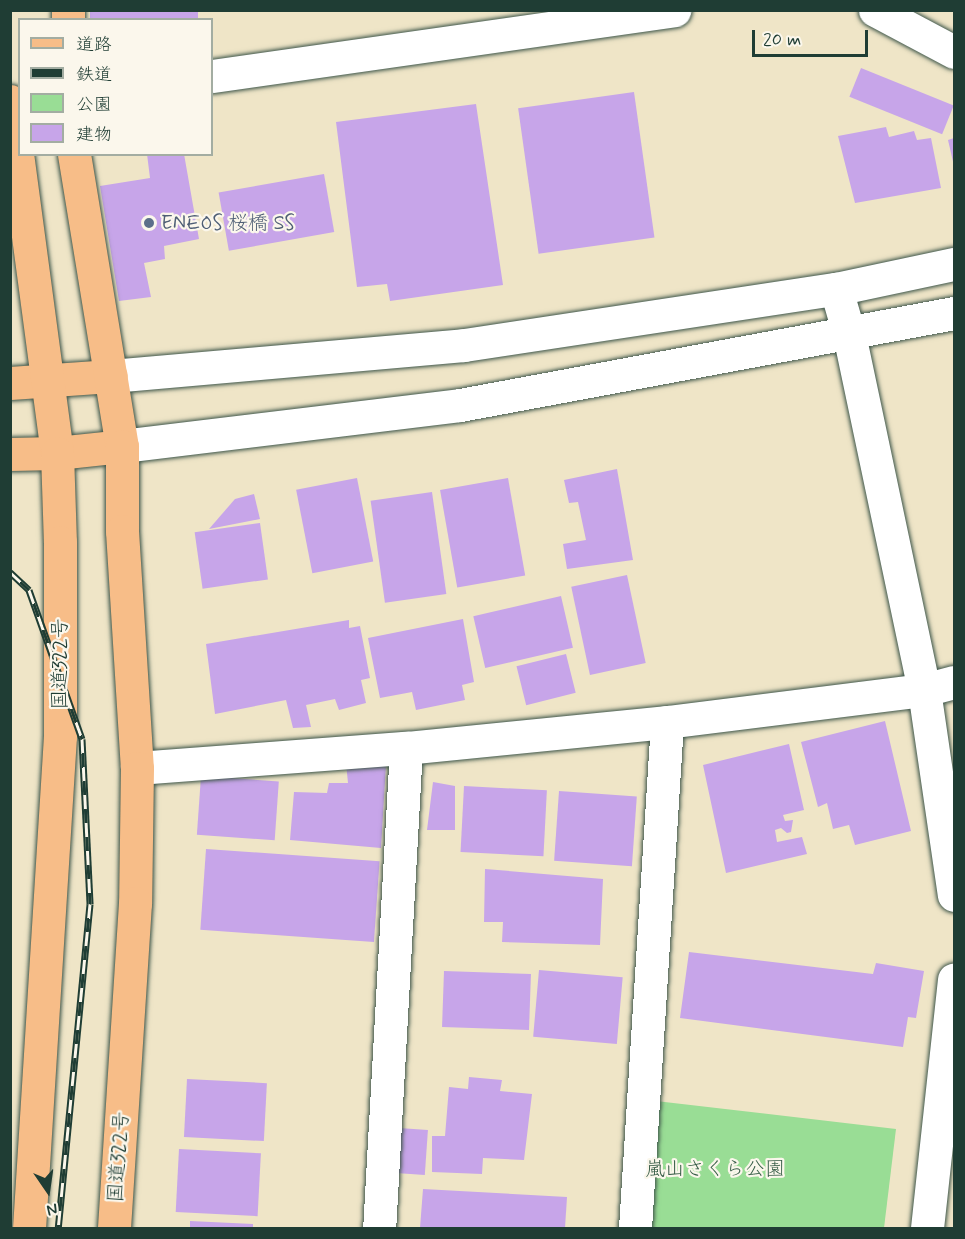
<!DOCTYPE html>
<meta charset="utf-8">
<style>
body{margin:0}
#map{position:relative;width:965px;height:1239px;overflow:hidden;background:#efe5c7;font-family:Mynerve,"Klee One",sans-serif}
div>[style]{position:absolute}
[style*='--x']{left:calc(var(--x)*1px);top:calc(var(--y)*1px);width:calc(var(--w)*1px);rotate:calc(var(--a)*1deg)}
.green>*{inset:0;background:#99dd95}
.building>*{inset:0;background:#c7a5e9;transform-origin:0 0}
.roads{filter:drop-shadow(0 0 2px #3e564a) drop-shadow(0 0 2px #3e564a)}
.minor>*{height:33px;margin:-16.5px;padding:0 16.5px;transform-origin:16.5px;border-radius:16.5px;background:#fff}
.major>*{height:33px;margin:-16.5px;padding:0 16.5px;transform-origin:16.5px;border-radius:16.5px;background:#f7bd88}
.highway>*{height:33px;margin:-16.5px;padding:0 16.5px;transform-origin:16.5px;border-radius:16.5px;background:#f7bd88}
.rail>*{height:7px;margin-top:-3.5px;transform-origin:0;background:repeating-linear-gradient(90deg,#fbf7ec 0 14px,#1f3d34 0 28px);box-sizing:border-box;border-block:2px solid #1f3d34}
.dots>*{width:16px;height:16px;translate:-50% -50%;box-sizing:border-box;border:3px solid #fbf7ec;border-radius:50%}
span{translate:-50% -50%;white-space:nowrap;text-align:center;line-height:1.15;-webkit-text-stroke:4.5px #fbf7ec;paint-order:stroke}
.service-label{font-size:20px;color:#4e5e75}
.left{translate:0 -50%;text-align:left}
.street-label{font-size:20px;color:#1f3d34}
.park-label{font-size:20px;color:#375d47}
.frame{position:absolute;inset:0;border:12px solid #1f3d34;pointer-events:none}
.legend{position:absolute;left:18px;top:18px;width:195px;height:138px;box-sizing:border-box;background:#fbf7ec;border:2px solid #a3ada2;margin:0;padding:8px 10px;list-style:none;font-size:18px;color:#1f3d34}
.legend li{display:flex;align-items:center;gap:12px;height:30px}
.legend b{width:30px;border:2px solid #a3ada2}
.north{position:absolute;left:18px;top:1161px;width:60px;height:60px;-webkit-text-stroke:4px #fbf7ec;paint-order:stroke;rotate:167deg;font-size:16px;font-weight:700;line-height:24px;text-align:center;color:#1f3d34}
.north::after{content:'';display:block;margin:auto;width:21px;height:27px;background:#1f3d34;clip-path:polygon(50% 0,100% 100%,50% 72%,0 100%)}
.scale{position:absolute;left:752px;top:30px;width:116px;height:27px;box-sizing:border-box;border:3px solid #1f3d34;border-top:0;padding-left:8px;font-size:18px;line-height:21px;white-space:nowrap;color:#1f3d34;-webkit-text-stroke:4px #fbf7ec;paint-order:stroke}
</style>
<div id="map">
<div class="green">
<div style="clip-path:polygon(656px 1101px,896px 1129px,884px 1228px,650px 1228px)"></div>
</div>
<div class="building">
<div style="left:90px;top:10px;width:108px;height:10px"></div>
<div style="left:861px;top:68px;width:100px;height:31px;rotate:22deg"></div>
<div style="left:634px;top:92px;width:147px;height:117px;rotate:82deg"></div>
<div style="clip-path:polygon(476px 104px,503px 285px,390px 301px,387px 284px,357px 287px,336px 122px)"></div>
<div style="clip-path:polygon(886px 127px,889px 137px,914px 131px,917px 140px,931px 138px,941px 188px,855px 203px,838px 136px)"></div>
<div style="clip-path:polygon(954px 138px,954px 166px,948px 140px)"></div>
<div style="clip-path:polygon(147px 154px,184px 154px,199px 239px,164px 246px,165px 259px,144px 263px,151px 297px,119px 301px,100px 186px,150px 178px)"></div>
<div style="left:324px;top:174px;width:59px;height:107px;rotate:80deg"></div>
<div style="clip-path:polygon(617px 469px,633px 560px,567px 569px,563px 544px,586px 540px,578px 502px,569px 503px,564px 480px)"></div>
<div style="left:357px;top:478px;width:85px;height:62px;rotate:79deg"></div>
<div style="left:508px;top:478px;width:99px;height:69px;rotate:80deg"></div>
<div style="left:432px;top:492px;width:103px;height:62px;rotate:82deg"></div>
<div style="clip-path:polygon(254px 494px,260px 519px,209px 529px,235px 499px)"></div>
<div style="left:260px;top:523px;width:57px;height:66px;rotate:82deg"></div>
<div style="left:627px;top:575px;width:90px;height:57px;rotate:78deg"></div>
<div style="left:561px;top:596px;width:53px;height:90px;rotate:77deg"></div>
<div style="clip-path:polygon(463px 619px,474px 682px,462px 685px,465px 700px,416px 710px,412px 692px,380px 698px,368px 638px)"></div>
<div style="clip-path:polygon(349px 620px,349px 628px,360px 626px,370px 678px,361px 680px,366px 703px,339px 710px,335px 699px,306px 705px,311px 727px,293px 728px,286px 700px,215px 714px,206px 644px)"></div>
<div style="left:566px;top:654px;width:40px;height:51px;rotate:76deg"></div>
<div style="clip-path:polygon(885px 721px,911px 831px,855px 845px,849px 825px,833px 829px,827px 803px,818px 807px,801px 742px)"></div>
<div style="clip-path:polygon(789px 744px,804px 810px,783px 815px,785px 821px,793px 820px,791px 832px,787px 833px,781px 828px,775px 830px,777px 842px,802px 837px,807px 854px,726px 873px,703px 765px)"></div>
<div style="clip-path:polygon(346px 763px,386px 765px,381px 848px,290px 840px,294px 792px,327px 793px,329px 783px,348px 783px)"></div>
<div style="left:201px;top:776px;width:78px;height:59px;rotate:4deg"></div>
<div style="clip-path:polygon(433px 782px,455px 786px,455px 830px,427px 830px)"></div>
<div style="left:464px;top:786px;width:83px;height:66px;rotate:3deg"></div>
<div style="left:559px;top:791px;width:78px;height:70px;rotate:4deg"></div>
<div style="left:206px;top:849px;width:174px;height:81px;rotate:4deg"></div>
<div style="clip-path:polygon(485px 869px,603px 879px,600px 945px,502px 942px,503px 922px,484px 922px)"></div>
<div style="clip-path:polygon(689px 952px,873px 974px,876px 963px,924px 971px,916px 1018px,908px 1017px,903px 1047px,680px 1018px)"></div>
<div style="left:539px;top:970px;width:84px;height:67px;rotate:5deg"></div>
<div style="left:444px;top:971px;width:87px;height:56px;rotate:2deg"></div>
<div style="clip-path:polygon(469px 1077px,502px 1080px,500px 1091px,532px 1094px,524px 1160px,483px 1158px,482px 1174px,432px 1172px,432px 1136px,445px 1136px,449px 1087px,468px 1089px)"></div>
<div style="left:187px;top:1079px;width:80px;height:58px;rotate:3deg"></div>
<div style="left:399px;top:1128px;width:29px;height:45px;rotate:4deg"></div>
<div style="left:179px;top:1149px;width:82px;height:63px;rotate:3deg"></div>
<div style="clip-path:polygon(423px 1189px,567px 1197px,565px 1228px,420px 1228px)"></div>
<div style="clip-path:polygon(190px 1221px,253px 1224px,253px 1228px,190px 1228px)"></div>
</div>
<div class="roads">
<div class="minor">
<div style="--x:875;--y:10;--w:89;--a:28"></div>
<div style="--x:212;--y:76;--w:467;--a:-8.1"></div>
<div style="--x:836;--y:289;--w:47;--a:73.9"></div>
<div style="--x:849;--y:334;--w:364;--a:78.1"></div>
<div style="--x:924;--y:690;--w:207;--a:81.7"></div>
<div style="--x:111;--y:376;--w:354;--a:-5"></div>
<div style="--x:464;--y:345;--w:376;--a:-8.6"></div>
<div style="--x:836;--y:289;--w:121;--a:-12"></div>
<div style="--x:122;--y:446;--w:340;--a:-6.9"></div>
<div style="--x:460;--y:405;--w:502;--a:-10.55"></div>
<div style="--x:406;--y:748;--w:262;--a:-5.7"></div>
<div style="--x:667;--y:722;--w:259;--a:-7.1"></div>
<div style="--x:924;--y:690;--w:31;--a:-15"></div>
<div style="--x:137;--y:768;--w:270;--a:-4.3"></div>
<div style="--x:406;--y:748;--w:481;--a:93.2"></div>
<div style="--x:635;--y:1228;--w:507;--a:-86.38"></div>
<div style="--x:927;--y:1228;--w:250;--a:-83.8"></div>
</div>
<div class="major">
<div style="--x:10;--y:383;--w:101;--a:-4"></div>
<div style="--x:10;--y:454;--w:47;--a:-1.2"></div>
<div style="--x:57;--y:453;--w:65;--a:-6.1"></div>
</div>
<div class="highway">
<div style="--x:68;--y:20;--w:10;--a:-90"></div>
<div style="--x:10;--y:101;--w:355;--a:82.4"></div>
<div style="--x:57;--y:453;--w:89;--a:88.1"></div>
<div style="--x:60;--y:542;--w:194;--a:90"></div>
<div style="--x:60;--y:736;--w:493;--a:93.6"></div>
<div style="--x:74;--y:154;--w:296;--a:80.7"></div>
<div style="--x:122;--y:446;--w:85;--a:90"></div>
<div style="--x:122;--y:531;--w:237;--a:86.4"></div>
<div style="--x:137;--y:768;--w:135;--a:90.8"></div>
<div style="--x:135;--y:903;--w:326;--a:93.7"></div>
</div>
</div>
<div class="rail">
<div style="--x:10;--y:572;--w:26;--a:43"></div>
<div style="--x:29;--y:590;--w:158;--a:70.4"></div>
<div style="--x:82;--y:739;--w:165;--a:87.2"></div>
<div style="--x:90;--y:904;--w:326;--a:95.6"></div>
</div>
<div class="dots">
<div style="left:149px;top:223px;background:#5c6f8a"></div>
</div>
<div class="service-label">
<span class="left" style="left:161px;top:223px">ENEOS 桜橋 SS</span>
</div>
<div class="street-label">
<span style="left:60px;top:664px;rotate:-90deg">国道322号</span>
<span style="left:119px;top:1157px;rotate:-86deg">国道322号</span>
</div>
<div class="park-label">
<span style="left:715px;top:1169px">嵐山さくら公園</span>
</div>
<div class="frame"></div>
<ul class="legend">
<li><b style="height:8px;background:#f7bd88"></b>道路</li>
<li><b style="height:8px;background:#1f3d34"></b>鉄道</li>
<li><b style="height:16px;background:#99dd95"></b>公園</li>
<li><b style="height:16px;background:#c7a5e9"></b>建物</li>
</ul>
<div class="north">N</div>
<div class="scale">20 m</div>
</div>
